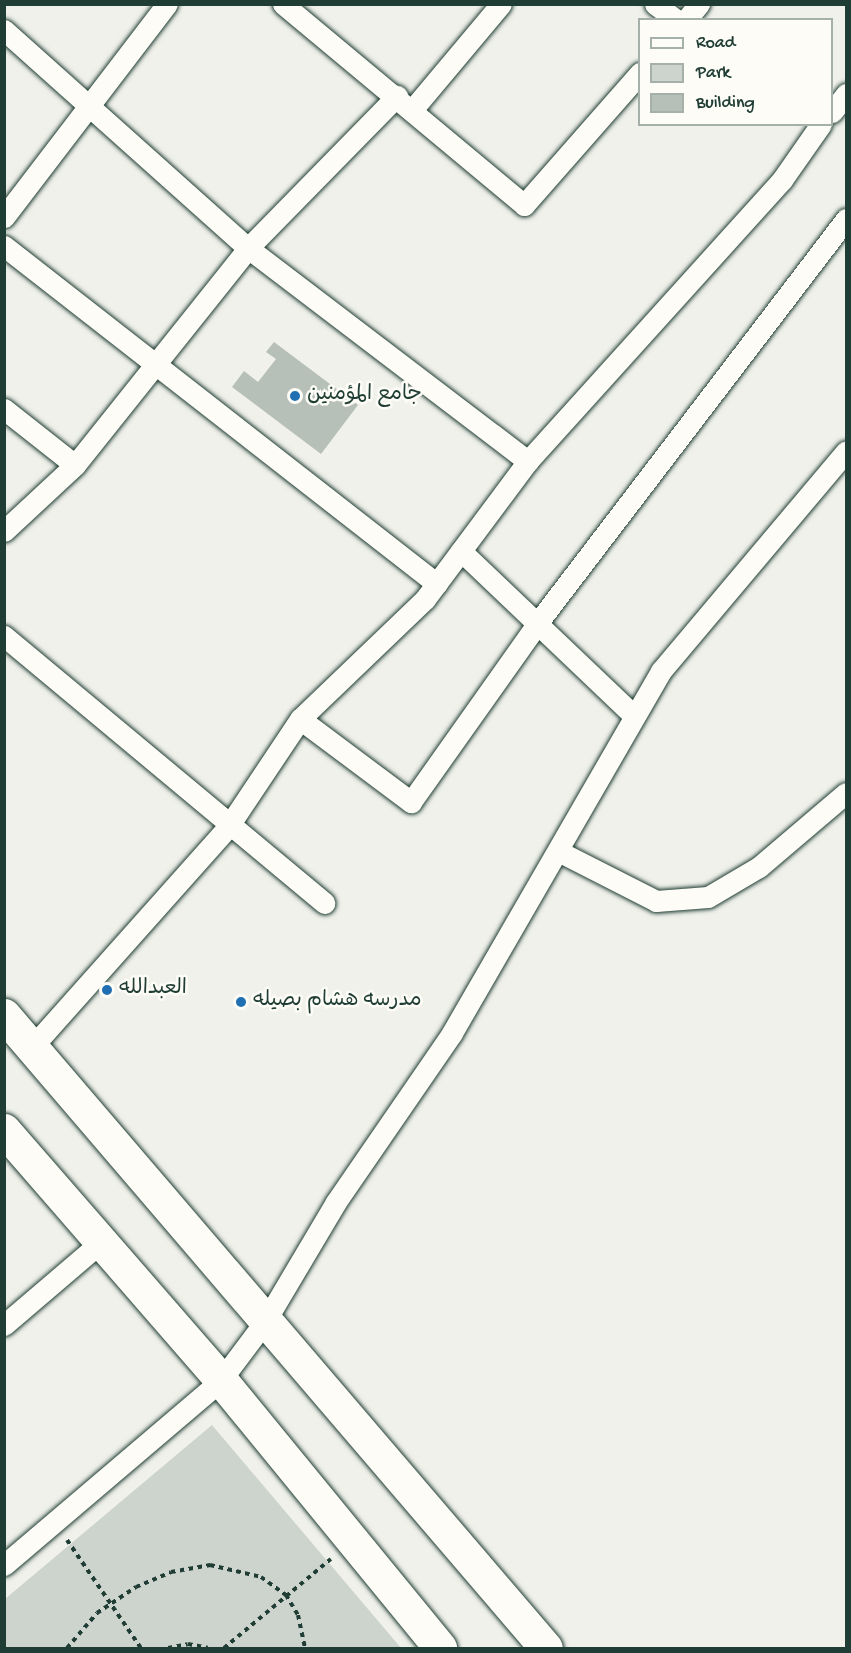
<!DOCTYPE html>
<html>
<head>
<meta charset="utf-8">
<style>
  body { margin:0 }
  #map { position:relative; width:851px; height:1653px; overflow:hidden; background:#f0f1eb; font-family:"Gochi Hand","Playpen Sans Arabic",sans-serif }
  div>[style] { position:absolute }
  .green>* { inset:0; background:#cdd3cd }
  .building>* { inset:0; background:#b6bfb8 }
  .path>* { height:4px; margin-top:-2px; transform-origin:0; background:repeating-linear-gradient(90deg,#1f3d34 0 4.5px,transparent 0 9px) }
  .roads { filter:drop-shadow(0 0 2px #1f3d34) drop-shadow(0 0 2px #1f3d34) }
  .minor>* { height:21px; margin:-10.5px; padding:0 10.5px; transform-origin:10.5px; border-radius:10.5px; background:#fdfcf7 }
  .primary>* { height:33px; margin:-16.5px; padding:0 16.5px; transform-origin:16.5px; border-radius:16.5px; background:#fdfcf7 }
  .dots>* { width:16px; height:16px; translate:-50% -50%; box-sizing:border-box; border:3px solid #fdfcf7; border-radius:50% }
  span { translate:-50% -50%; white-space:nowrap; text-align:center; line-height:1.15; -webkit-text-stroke:5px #fdfcf7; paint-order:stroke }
  .poi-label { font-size:21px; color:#1f3d34 }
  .left { translate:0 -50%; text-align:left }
  .frame { position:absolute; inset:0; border:6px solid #1f3d34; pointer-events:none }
  .legend { position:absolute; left:638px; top:18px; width:195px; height:108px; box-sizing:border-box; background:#fdfcf7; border:2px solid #a4b0a9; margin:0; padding:8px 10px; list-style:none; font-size:18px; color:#1f3d34 }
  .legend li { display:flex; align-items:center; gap:12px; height:30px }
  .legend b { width:30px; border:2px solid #a4b0a9 }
</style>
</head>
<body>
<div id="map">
  <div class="green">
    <i style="clip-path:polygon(212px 1425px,401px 1648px,5px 1648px,5px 1599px)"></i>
  </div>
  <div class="building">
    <i style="clip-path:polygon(274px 342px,358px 405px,321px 454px,232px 387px,244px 371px,258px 382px,276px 359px,266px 352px)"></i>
  </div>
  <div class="path">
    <i style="left:67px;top:1540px;width:131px;rotate:55.6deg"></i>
    <i style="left:67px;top:1648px;width:46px;rotate:-49.4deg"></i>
    <i style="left:97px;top:1613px;width:47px;rotate:-33.7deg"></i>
    <i style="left:136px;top:1587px;width:38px;rotate:-23deg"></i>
    <i style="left:171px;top:1572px;width:40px;rotate:-10deg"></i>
    <i style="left:210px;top:1565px;width:52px;rotate:13.2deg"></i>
    <i style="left:261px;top:1577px;width:31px;rotate:36deg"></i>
    <i style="left:286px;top:1595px;width:23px;rotate:59deg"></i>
    <i style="left:298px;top:1615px;width:34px;rotate:78deg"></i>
    <i style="left:168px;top:1648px;width:20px;rotate:-11deg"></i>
    <i style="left:188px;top:1644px;width:20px;rotate:11deg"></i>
    <i style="left:224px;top:1648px;width:139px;rotate:-39.8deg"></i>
  </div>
  <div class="roads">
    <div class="minor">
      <i style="left:283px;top:4px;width:314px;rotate:39.8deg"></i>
      <i style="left:524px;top:205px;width:176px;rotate:-48.7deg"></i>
      <i style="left:655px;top:4px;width:26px;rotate:37deg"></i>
      <i style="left:686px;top:20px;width:21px;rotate:-51deg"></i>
      <i style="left:4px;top:30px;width:327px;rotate:41.8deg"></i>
      <i style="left:248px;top:248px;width:352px;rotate:37.3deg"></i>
      <i style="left:412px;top:110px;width:138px;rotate:-50deg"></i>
      <i style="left:832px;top:112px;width:23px;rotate:-52deg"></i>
      <i style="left:4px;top:217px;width:268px;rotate:-52.6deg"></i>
      <i style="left:4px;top:246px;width:549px;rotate:37.98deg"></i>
      <i style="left:4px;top:409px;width:90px;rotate:38.3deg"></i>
      <i style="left:4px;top:531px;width:97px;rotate:-42.9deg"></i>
      <i style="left:75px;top:465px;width:278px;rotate:-51.4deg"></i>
      <i style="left:248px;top:248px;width:213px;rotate:-45.6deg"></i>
      <i style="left:461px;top:551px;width:238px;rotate:43.6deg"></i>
      <i style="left:4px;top:636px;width:417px;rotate:39.8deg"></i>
      <i style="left:300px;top:719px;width:139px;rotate:36.8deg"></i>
      <i style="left:411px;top:802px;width:222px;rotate:-54.7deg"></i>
      <i style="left:539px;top:621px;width:506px;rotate:-52.63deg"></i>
      <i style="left:558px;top:851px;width:110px;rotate:27deg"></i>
      <i style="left:656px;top:901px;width:52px;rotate:-4.4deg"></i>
      <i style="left:708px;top:897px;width:59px;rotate:-30.5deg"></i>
      <i style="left:759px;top:867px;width:114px;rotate:-40.4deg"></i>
      <i style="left:32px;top:1047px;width:295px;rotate:-48.3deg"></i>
      <i style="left:228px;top:827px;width:130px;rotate:-56.3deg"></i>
      <i style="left:300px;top:719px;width:173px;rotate:-43.8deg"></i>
      <i style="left:425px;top:599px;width:172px;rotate:-53.3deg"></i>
      <i style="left:528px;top:461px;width:379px;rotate:-47.9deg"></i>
      <i style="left:782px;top:180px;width:68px;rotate:-55.1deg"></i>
      <i style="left:4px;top:1325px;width:126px;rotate:-40.5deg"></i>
      <i style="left:4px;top:1565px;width:285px;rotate:-40.4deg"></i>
      <i style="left:221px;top:1380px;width:75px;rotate:-53.1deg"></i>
      <i style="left:266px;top:1320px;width:137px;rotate:-59.3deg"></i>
      <i style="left:336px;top:1202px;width:205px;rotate:-55.5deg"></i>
      <i style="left:452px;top:1033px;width:418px;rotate:-60deg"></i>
      <i style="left:661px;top:671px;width:287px;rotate:-49.9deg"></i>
    </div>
    <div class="primary">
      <i style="left:4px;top:1015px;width:833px;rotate:49.43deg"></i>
      <i style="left:4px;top:1130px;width:331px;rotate:49deg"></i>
      <i style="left:221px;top:1380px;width:346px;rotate:50.7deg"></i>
    </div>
  </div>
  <div class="dots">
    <i style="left:295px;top:396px;background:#1f6fb2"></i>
    <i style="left:107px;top:990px;background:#1f6fb2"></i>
    <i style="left:241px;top:1002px;background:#1f6fb2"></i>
  </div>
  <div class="poi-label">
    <span class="left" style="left:307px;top:396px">جامع المؤمنين</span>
    <span class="left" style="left:119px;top:990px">العبدالله</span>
    <span class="left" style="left:253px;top:1002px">مدرسه هشام بصيله</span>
  </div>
  <div class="frame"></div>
  <ul class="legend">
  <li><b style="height:8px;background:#fdfcf7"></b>Road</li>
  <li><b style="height:16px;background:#cdd3cd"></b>Park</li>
  <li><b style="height:16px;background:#b6bfb8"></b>Building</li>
  </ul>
</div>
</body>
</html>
